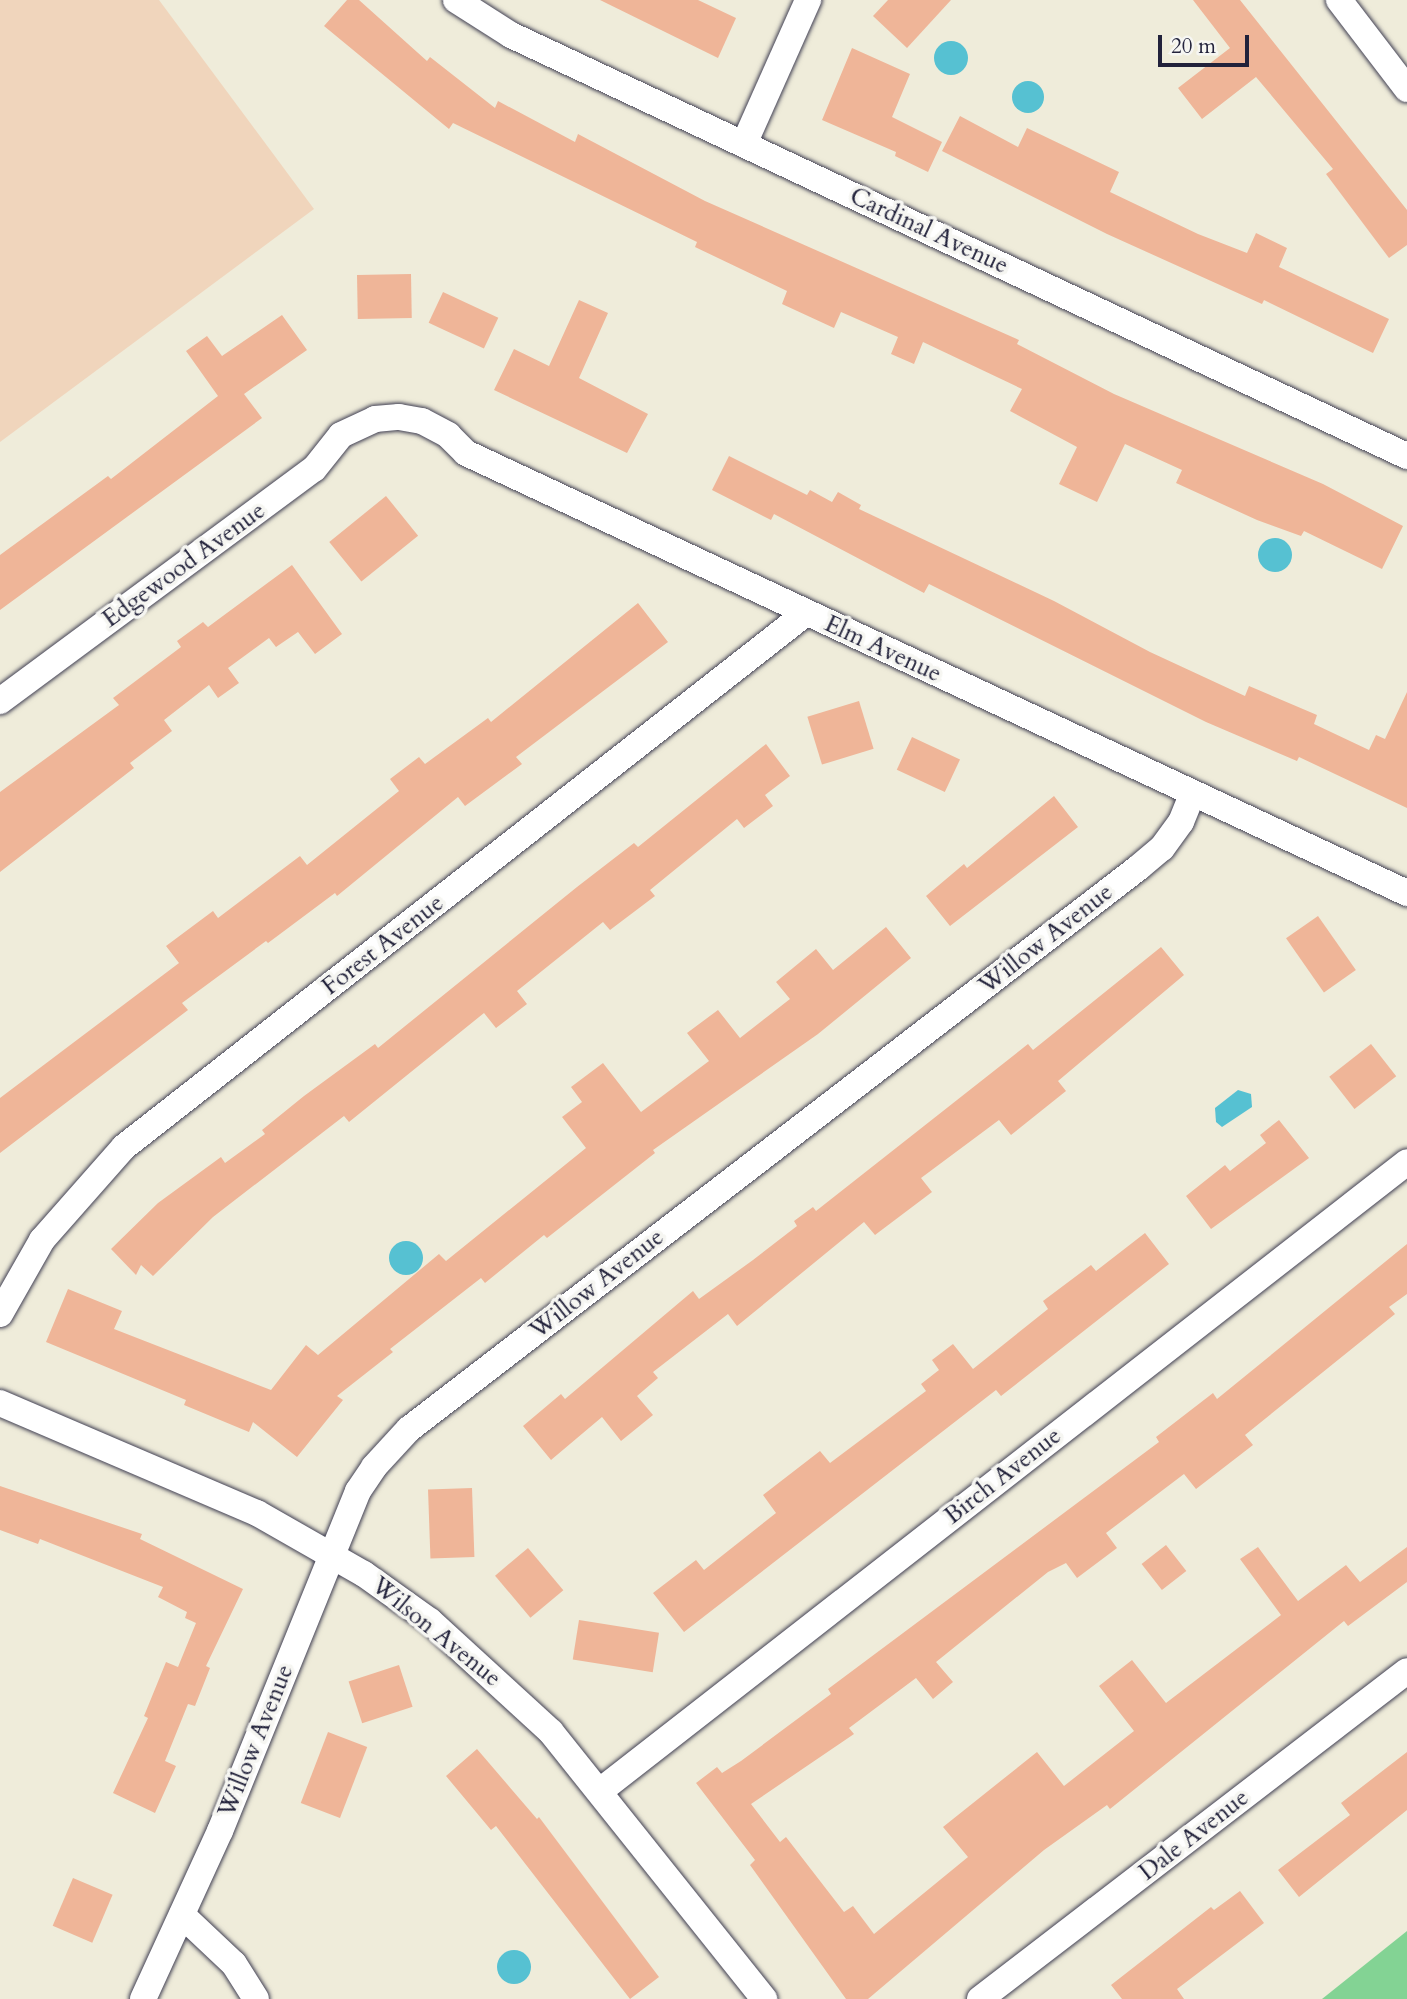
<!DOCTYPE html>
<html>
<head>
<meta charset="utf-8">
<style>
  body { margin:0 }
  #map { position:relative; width:1407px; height:1999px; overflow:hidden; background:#efecda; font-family:Cardo,serif }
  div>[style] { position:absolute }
  .built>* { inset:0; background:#f0d5bc }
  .green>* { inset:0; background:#83d394 }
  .water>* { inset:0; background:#56c1d2 }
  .round { border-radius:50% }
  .building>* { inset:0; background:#efb598; transform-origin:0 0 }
  .roads { filter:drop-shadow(0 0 2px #414053) drop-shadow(0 0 2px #414053) }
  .street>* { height:26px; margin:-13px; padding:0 13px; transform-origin:13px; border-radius:13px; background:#fff }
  span { translate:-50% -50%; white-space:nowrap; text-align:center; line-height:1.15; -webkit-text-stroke:7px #f6f6f2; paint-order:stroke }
  .street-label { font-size:24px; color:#22223b }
  .scale { position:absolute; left:1158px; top:35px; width:91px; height:32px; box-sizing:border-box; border:4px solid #22223b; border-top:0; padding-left:9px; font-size:21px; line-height:24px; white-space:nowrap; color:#22223b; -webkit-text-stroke:5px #f6f6f2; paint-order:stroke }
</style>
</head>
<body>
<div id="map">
  <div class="built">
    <i style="clip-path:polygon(0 0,159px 0,314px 209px,0 442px)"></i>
  </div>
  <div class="green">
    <i style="clip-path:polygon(1407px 1931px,1407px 1999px,1322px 1999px)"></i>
  </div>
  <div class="water">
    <i class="round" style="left:934px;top:41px;width:34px;height:34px"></i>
    <i class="round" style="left:1012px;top:81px;width:32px;height:32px"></i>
    <i class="round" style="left:1258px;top:538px;width:34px;height:34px"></i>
    <i style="clip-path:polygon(1238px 1090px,1251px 1094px,1252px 1107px,1222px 1127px,1216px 1122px,1215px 1108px)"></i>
    <i class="round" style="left:389px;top:1241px;width:34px;height:34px"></i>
    <i class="round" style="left:497px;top:1950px;width:34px;height:34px"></i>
  </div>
  <div class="building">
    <i style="clip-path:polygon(347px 0,359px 0,427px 61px,430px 57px,495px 108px,498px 101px,575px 142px,578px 134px,705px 201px,1019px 340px,1017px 344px,1114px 394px,1323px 484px,1403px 526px,1382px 569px,1304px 531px,1301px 536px,1257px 520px,1176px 483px,1182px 470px,1125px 444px,1097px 502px,1059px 484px,1077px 447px,1010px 411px,1022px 389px,923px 342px,914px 364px,891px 354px,898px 337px,841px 312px,834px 328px,782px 304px,787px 291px,695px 247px,697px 242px,453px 123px,449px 129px,324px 26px)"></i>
    <i style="clip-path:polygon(600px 0,698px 0,736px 18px,718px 58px)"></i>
    <i style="clip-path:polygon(888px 0,951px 0,907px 48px,873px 16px)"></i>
    <i style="clip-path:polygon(1193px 0,1240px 0,1407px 210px,1407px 245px,1389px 258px,1326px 174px,1333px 169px,1256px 77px,1202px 119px,1178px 88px,1230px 48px)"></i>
    <i style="clip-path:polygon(852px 48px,910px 74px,892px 117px,942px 142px,928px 172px,895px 156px,896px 152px,822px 120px)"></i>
    <i style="clip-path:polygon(960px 116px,1018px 147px,1027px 128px,1119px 172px,1110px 192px,1198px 234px,1247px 253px,1256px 233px,1287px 248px,1279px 267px,1389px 319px,1373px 353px,1264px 300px,1262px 304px,1107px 234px,942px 151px)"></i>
    <i style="left:411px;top:274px;width:44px;height:54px;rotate:89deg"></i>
    <i style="left:443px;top:292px;width:61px;height:34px;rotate:25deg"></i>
    <i style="clip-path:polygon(579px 300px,608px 313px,579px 378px,648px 414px,627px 453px,494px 390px,514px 349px,549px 366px)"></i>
    <i style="clip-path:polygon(282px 315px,307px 350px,244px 394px,262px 418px,0 610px,0 555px,108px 476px,111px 479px,218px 396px,186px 351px,207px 336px,222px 356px)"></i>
    <i style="clip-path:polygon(729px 456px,807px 495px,810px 490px,832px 502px,838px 492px,861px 505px,859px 509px,1054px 601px,1150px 652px,1245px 696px,1249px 686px,1317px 715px,1314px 724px,1369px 750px,1376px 735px,1385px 739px,1407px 692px,1407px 808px,1299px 757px,1297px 761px,1206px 722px,929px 584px,924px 593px,774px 514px,771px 520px,712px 490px)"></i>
    <i style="left:386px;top:496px;width:51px;height:73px;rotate:51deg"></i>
    <i style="clip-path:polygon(292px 565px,342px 634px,315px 654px,298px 632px,276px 647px,269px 638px,228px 668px,239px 683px,218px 698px,209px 685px,164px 720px,172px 731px,130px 763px,134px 768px,0 872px,0 792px,119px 705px,113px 698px,181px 647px,177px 641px,203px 622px,208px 627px)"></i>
    <i style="clip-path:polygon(638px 603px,668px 642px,516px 757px,522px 764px,465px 806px,458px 797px,337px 896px,335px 893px,268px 943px,266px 941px,182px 1003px,188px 1010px,0 1153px,0 1098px,179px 963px,166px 946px,213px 911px,218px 918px,300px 856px,307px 865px,399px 791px,390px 779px,419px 757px,425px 764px,488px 718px,491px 722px)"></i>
    <i style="left:859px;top:701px;width:50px;height:54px;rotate:73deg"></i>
    <i style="left:912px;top:737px;width:53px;height:36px;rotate:25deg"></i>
    <i style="clip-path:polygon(766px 744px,790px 776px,765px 795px,773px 806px,744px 828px,737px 819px,650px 890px,655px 896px,610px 930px,603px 922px,517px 991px,527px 1004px,496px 1028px,484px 1013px,349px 1122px,344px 1116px,213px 1217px,153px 1276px,141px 1265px,136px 1275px,111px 1249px,158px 1203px,221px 1157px,225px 1163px,265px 1134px,262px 1130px,304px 1096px,375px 1044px,378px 1048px,577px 887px,634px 843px,638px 847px)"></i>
    <i style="clip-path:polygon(1054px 796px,1078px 827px,950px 926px,926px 896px,964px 864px,967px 868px)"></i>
    <i style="left:1318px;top:916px;width:66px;height:39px;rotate:55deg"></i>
    <i style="clip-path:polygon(886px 927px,911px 958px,818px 1034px,653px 1150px,655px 1153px,547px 1238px,544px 1235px,485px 1283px,481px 1278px,390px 1349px,393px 1352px,337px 1396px,343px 1400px,297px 1457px,253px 1422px,249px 1432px,184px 1405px,186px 1400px,46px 1342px,68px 1289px,122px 1311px,114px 1329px,271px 1390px,306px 1345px,318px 1355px,439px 1254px,446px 1261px,586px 1148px,562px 1117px,582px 1102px,571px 1087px,603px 1063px,641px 1112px,709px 1061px,687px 1033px,718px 1010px,740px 1038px,790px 999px,776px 982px,816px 949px,833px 970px)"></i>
    <i style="clip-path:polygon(1161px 947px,1184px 975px,1058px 1081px,1066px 1091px,1011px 1135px,999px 1120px,921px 1178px,932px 1192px,875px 1235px,864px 1222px,737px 1326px,728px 1314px,653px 1372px,658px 1378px,637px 1396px,653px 1415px,621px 1441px,602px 1417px,551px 1460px,523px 1426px,561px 1394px,565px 1399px,693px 1291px,699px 1299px,753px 1260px,797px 1226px,794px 1221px,813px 1207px,816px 1211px,1028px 1044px,1033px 1050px)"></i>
    <i style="left:1371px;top:1044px;width:41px;height:53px;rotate:52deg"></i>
    <i style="clip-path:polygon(1279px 1120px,1309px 1158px,1211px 1229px,1186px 1196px,1225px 1165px,1230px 1171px,1266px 1143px,1260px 1135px)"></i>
    <i style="clip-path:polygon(1145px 1233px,1169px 1264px,1001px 1396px,996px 1390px,684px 1632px,653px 1593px,696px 1560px,704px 1570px,776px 1513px,763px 1495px,820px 1451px,830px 1463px,926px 1391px,921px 1384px,939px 1370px,932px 1360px,953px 1344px,973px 1369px,1048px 1309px,1043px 1301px,1091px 1265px,1096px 1271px)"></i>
    <i style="clip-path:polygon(1407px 1244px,1407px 1294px,1389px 1307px,1395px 1314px,1245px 1435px,1253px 1445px,1196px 1489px,1184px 1474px,1106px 1533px,1117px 1548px,1077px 1578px,1066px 1563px,1048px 1572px,936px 1662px,953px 1682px,933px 1699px,916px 1678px,849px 1728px,854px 1734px,751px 1804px,780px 1842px,786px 1837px,844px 1912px,853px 1906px,874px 1934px,968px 1857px,943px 1827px,1037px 1752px,1064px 1786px,1134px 1731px,1099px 1686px,1132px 1660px,1166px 1703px,1281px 1615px,1240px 1559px,1258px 1547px,1298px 1601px,1346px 1565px,1360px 1582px,1407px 1547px,1407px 1582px,1348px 1626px,1344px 1621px,1110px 1809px,1107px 1805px,1044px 1850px,868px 1999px,846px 1999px,750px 1865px,755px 1860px,696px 1783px,717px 1767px,722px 1773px,741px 1761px,831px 1694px,828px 1689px,1159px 1442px,1156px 1437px,1213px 1393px,1217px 1399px)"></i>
    <i style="clip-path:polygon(0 1486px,142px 1534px,140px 1539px,243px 1589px,206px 1666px,210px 1668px,195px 1706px,188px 1704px,165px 1761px,176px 1766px,155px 1813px,113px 1793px,148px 1718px,144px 1716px,166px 1662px,178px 1667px,196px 1623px,185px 1618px,187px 1612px,158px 1597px,163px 1587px,40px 1539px,38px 1544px,0 1530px)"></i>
    <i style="left:472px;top:1488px;width:69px;height:44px;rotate:88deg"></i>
    <i style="left:1166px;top:1545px;width:33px;height:31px;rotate:52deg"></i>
    <i style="left:528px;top:1548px;width:55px;height:43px;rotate:50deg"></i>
    <i style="left:579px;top:1620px;width:81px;height:40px;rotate:9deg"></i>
    <i style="left:399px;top:1665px;width:44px;height:53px;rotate:72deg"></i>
    <i style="left:328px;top:1732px;width:42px;height:76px;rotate:21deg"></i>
    <i style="clip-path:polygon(477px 1749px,537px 1819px,539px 1817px,659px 1977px,630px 1999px,496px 1826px,491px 1830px,446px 1776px)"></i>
    <i style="clip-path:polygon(1407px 1752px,1407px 1810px,1299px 1897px,1278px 1870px,1350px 1815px,1341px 1803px)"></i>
    <i style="left:73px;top:1878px;width:43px;height:52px;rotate:23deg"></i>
    <i style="clip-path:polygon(1240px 1891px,1264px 1923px,1177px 1989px,1184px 1999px,1122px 1999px,1111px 1985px,1211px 1907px,1214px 1910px)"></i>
  </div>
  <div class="roads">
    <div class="street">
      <i style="left:456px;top:0;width:65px;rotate:32.5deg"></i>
      <i style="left:511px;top:35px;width:990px;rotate:25.17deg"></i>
      <i style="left:1339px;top:0;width:112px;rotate:52.6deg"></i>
      <i style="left:744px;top:144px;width:158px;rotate:-66deg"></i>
      <i style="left:0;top:701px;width:390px;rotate:-36.5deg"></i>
      <i style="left:314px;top:469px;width:43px;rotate:-51.5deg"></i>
      <i style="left:341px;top:435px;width:38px;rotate:-25deg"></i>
      <i style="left:375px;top:419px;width:24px;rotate:-5deg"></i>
      <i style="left:399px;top:417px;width:23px;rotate:10deg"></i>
      <i style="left:422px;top:421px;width:30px;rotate:28deg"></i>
      <i style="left:448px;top:435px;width:25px;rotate:45deg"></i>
      <i style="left:466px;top:453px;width:1039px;rotate:25.06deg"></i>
      <i style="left:0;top:1314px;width:85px;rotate:-60.4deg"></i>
      <i style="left:42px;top:1240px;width:124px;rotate:-48.6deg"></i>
      <i style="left:124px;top:1147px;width:866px;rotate:-38.06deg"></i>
      <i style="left:0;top:1403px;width:280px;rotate:23.2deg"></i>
      <i style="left:257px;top:1513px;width:123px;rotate:29.7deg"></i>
      <i style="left:364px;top:1574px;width:81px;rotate:35.5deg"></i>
      <i style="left:430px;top:1621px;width:164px;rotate:42.5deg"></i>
      <i style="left:551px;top:1732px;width:342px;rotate:51.4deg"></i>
      <i style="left:600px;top:1791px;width:1023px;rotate:-37.93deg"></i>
      <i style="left:182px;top:1915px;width:71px;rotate:43.3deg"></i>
      <i style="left:234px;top:1964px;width:41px;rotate:57.8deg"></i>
      <i style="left:143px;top:1999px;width:185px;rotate:-65.4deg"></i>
      <i style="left:220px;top:1831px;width:367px;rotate:-67.9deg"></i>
      <i style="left:358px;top:1491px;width:29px;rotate:-56deg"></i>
      <i style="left:374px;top:1467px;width:52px;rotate:-47.4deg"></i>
      <i style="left:409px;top:1429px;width:920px;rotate:-37.58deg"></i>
      <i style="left:1138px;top:868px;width:31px;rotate:-40deg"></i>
      <i style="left:1162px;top:848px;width:32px;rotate:-54deg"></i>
      <i style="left:1181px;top:822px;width:31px;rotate:-68deg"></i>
      <i style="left:980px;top:1999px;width:538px;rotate:-37.53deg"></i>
    </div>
  </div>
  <div class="street-label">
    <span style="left:929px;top:231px;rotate:25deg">Cardinal Avenue</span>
    <span style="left:184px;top:565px;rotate:-36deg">Edgewood Avenue</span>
    <span style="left:883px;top:649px;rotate:25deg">Elm Avenue</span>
    <span style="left:1046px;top:939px;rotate:-38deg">Willow Avenue</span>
    <span style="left:383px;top:945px;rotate:-38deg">Forest Avenue</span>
    <span style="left:597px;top:1284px;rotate:-38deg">Willow Avenue</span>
    <span style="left:1003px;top:1476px;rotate:-38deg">Birch Avenue</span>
    <span style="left:436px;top:1632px;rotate:39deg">Wilson Avenue</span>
    <span style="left:256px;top:1741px;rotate:-68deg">Willow Avenue</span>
    <span style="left:1194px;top:1835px;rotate:-38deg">Dale Avenue</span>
  </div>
  <div class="scale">20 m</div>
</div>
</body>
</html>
